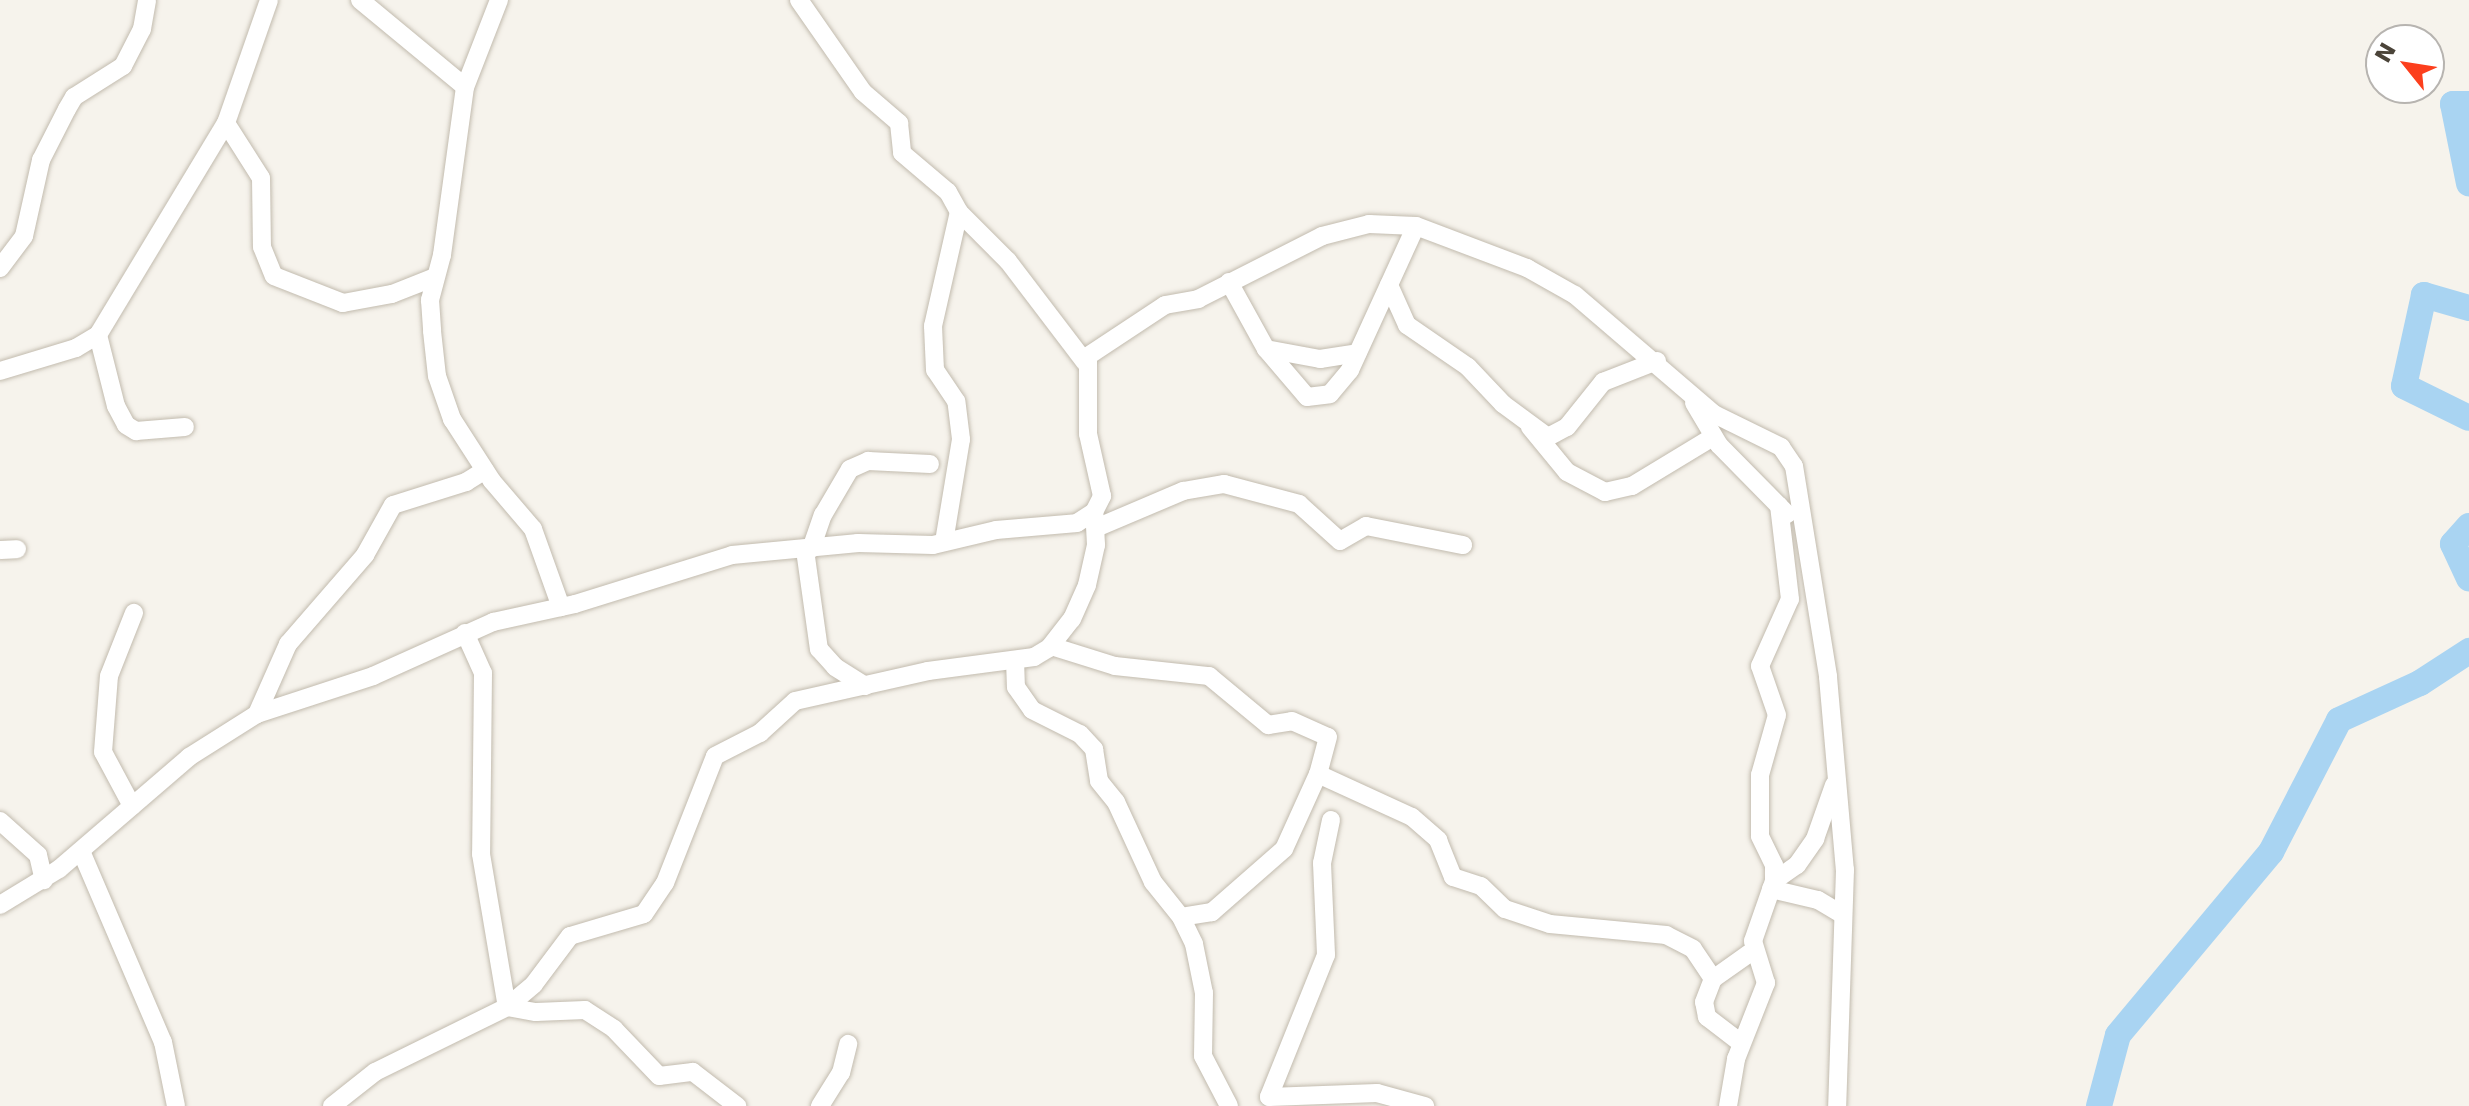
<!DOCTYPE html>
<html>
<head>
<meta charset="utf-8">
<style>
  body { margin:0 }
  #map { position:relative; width:2469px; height:1106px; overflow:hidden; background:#f6f3ec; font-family:"DejaVu Sans",sans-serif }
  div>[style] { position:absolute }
  .river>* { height:26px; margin:-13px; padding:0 13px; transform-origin:13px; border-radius:13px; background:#a9d4f2 }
  .roads { filter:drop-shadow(0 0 2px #c2bbae) drop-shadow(0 0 2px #c2bbae) }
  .minor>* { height:18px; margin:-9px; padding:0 9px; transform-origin:9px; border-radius:9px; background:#fff }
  span { translate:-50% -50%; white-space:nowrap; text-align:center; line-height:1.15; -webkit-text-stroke:8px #fff; paint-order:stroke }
  .north { position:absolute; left:2365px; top:24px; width:80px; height:80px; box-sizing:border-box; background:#fff; border:2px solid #b7b4b0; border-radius:50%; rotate:300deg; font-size:22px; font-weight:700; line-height:32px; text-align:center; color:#4b4439 }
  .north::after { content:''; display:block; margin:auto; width:28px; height:36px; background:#fc3f1d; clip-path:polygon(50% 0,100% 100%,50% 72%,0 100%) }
</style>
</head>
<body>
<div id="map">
  <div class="river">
    <i style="left:2469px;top:104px;width:16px;rotate:180deg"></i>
    <i style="left:2453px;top:104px;width:81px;rotate:78.6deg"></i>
    <i style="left:2469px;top:308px;width:47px;rotate:-163.9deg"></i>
    <i style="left:2424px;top:295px;width:93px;rotate:102.4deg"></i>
    <i style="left:2404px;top:386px;width:72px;rotate:26.2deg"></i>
    <i style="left:2469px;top:526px;width:24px;rotate:132deg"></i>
    <i style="left:2453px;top:544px;width:38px;rotate:65deg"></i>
    <i style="left:2099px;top:1106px;width:73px;rotate:-75deg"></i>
    <i style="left:2118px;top:1035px;width:239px;rotate:-50.1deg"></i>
    <i style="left:2271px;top:852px;width:148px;rotate:-62.7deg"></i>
    <i style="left:2339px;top:720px;width:89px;rotate:-24.6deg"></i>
    <i style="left:2420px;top:683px;width:59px;rotate:-33.1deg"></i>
  </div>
  <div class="roads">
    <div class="minor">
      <i style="left:360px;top:0;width:136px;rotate:39.6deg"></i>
      <i style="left:499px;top:0;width:93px;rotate:111.3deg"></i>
      <i style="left:465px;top:87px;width:170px;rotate:97.8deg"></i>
      <i style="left:442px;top:255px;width:47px;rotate:104.9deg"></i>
      <i style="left:430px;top:300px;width:31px;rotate:86deg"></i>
      <i style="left:432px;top:331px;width:45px;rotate:83.7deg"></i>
      <i style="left:437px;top:376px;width:46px;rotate:70.8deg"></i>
      <i style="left:452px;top:419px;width:74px;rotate:57.2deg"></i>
      <i style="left:492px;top:481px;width:63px;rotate:49.5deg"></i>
      <i style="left:533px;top:529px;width:83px;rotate:70.3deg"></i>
      <i style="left:799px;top:0;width:112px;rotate:55.2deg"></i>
      <i style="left:863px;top:92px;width:48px;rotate:40.7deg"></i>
      <i style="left:899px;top:123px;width:30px;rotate:84deg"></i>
      <i style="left:902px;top:153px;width:60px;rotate:40.3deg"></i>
      <i style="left:948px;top:192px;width:23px;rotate:61deg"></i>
      <i style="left:959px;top:212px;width:69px;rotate:45deg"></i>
      <i style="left:1008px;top:261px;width:127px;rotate:52.7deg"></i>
      <i style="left:226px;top:123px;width:65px;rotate:57.5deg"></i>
      <i style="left:261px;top:178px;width:69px;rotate:89.2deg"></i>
      <i style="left:262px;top:247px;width:31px;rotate:68deg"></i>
      <i style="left:274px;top:276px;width:74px;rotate:21.4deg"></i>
      <i style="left:343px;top:303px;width:50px;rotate:-10.4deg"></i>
      <i style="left:392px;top:294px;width:46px;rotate:-21.6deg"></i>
      <i style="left:0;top:268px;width:40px;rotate:-53deg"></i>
      <i style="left:24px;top:236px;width:78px;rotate:-77.4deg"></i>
      <i style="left:41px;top:160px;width:57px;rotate:-63deg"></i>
      <i style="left:67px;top:109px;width:14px;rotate:-60deg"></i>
      <i style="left:74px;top:97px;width:58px;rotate:-32.3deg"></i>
      <i style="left:123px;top:66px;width:42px;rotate:-62.8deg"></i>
      <i style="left:142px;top:29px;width:29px;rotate:-80deg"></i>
      <i style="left:1229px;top:282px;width:77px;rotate:61.1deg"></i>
      <i style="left:1266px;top:349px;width:55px;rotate:10.5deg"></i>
      <i style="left:1320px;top:359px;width:38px;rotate:-9deg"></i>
      <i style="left:1389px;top:285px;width:44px;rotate:65.8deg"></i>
      <i style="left:1407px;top:325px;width:74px;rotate:34.5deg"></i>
      <i style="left:1468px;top:367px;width:51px;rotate:46.6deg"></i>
      <i style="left:1503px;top:404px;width:56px;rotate:36.3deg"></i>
      <i style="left:1548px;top:437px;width:21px;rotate:-28deg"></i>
      <i style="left:1567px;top:427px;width:58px;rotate:-51.3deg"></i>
      <i style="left:1603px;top:382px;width:58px;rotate:-21.3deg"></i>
      <i style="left:98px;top:335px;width:73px;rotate:75.8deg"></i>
      <i style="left:116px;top:406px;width:21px;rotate:62deg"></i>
      <i style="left:126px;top:425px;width:12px;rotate:31deg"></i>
      <i style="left:136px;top:431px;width:49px;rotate:-4.7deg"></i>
      <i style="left:1266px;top:349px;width:63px;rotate:49.5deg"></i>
      <i style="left:1307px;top:397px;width:23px;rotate:-7deg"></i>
      <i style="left:1330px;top:394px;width:31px;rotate:-50deg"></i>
      <i style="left:1350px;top:370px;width:158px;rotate:-65.4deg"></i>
      <i style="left:0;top:371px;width:79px;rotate:-16.8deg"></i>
      <i style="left:76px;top:348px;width:26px;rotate:-31deg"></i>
      <i style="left:98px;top:335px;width:248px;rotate:-58.9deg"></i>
      <i style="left:226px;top:123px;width:130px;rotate:-70.7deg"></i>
      <i style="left:1694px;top:403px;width:49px;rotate:59.2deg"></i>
      <i style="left:1719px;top:445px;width:97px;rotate:45.4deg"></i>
      <i style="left:1530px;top:427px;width:58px;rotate:50.6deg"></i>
      <i style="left:1567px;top:472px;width:43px;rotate:27.8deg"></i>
      <i style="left:1605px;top:492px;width:28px;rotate:-13deg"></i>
      <i style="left:1632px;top:486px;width:95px;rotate:-31.2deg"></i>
      <i style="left:1096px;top:528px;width:95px;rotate:-23deg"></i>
      <i style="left:1183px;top:491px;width:42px;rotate:-9.7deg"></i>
      <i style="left:1224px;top:484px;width:78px;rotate:14.9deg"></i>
      <i style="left:1299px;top:504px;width:55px;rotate:42.1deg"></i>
      <i style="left:1340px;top:541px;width:30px;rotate:-30deg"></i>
      <i style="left:1366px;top:526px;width:99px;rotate:11.1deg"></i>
      <i style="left:944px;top:542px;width:104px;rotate:-80.6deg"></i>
      <i style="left:961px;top:439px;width:38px;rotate:-97deg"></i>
      <i style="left:956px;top:401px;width:37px;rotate:-124deg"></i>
      <i style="left:935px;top:370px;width:44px;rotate:-92.6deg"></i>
      <i style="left:933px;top:326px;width:117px;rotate:-77.2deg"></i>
      <i style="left:811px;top:549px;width:36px;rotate:-71deg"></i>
      <i style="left:823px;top:515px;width:53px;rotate:-59.6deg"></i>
      <i style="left:850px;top:469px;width:20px;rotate:-24deg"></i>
      <i style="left:868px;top:461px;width:62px;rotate:2.8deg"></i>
      <i style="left:0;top:550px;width:17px;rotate:-3deg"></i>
      <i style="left:805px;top:550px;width:100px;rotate:82deg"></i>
      <i style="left:819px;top:649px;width:24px;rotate:48deg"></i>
      <i style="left:835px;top:667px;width:36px;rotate:32deg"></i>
      <i style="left:465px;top:633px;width:44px;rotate:65.8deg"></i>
      <i style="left:483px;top:673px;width:181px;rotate:90.6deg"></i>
      <i style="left:481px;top:854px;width:155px;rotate:80.4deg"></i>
      <i style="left:507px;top:1007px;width:29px;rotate:10deg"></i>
      <i style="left:536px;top:1012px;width:49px;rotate:-2.3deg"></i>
      <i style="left:585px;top:1010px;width:35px;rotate:33deg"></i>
      <i style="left:614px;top:1029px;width:65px;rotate:46.2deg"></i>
      <i style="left:659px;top:1076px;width:34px;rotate:-7deg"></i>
      <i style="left:693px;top:1072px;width:56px;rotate:37.7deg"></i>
      <i style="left:1051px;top:646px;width:67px;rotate:17.4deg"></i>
      <i style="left:1115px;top:666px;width:95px;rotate:6.1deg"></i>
      <i style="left:1209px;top:676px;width:77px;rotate:39.7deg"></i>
      <i style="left:1268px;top:725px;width:24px;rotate:-9deg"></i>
      <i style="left:1292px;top:721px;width:39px;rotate:24deg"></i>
      <i style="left:1328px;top:737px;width:38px;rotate:105deg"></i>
      <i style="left:1318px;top:774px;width:82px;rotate:114.4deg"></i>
      <i style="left:1284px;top:849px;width:96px;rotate:138.8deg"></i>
      <i style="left:1212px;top:912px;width:31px;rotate:171deg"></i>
      <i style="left:1015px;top:660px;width:27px;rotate:88deg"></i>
      <i style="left:1016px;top:687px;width:28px;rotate:55deg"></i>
      <i style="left:1032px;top:710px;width:54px;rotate:26.6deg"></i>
      <i style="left:1080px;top:734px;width:21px;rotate:47deg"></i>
      <i style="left:1094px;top:749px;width:32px;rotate:81deg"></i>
      <i style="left:1099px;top:781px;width:27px;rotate:51deg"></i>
      <i style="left:1116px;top:802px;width:88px;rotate:65.2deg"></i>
      <i style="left:1153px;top:882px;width:45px;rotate:51.3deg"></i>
      <i style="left:1181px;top:917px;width:30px;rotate:64deg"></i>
      <i style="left:1194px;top:944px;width:50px;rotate:78.5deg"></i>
      <i style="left:1204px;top:993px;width:63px;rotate:90.9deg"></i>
      <i style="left:1203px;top:1056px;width:56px;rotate:62.5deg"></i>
      <i style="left:257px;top:714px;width:77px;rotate:-66.1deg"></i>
      <i style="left:288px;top:644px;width:118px;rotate:-49.1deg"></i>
      <i style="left:365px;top:555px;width:57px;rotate:-60.8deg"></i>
      <i style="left:393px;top:505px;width:77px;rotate:-17.5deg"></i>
      <i style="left:466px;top:482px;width:22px;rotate:-32deg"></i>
      <i style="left:1318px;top:774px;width:103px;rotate:24.6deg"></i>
      <i style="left:1412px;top:817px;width:35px;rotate:41deg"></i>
      <i style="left:1438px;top:840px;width:40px;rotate:68deg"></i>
      <i style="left:1453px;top:877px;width:29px;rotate:18deg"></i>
      <i style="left:1481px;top:886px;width:33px;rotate:44deg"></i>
      <i style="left:1505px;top:909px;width:47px;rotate:18.4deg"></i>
      <i style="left:1550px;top:924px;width:117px;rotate:5.4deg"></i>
      <i style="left:1666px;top:935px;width:30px;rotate:27deg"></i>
      <i style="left:1693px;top:949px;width:36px;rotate:56deg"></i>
      <i style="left:132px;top:806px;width:61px;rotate:-118.2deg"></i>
      <i style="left:103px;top:752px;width:76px;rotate:-85.5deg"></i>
      <i style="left:109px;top:676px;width:68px;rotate:-68.4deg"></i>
      <i style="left:1331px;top:820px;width:44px;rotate:101.8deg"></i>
      <i style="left:1322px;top:863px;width:92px;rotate:87.5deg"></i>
      <i style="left:1326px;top:955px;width:153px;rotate:111.9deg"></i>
      <i style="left:1269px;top:1097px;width:108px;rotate:-2.1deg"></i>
      <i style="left:1377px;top:1093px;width:50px;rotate:15.2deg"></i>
      <i style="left:0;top:821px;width:51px;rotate:41.8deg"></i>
      <i style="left:38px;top:855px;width:26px;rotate:77deg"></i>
      <i style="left:81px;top:851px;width:208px;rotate:66.8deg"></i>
      <i style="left:163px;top:1042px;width:65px;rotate:78.5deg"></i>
      <i style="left:1774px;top:881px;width:28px;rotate:-35deg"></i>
      <i style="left:1797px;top:865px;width:32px;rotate:-55deg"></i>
      <i style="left:1815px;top:839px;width:57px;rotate:-70.6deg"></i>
      <i style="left:1771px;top:889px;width:48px;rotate:13.2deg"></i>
      <i style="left:1818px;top:900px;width:27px;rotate:31deg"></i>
      <i style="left:0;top:905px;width:69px;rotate:-31.4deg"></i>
      <i style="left:59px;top:869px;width:172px;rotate:-40.7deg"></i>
      <i style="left:189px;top:757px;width:80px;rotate:-32.3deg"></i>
      <i style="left:257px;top:714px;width:122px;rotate:-18.1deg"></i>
      <i style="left:373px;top:676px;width:132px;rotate:-24.2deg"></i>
      <i style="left:493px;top:622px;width:84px;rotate:-12.4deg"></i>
      <i style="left:575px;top:604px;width:164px;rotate:-17.3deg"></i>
      <i style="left:732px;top:555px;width:127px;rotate:-5.4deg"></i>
      <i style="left:858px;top:543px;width:75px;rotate:1.5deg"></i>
      <i style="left:933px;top:545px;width:65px;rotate:-13.4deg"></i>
      <i style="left:996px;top:530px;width:81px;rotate:-4.9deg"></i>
      <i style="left:1077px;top:523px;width:20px;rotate:-33deg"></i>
      <i style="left:1094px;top:512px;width:18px;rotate:-63deg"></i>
      <i style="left:1102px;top:496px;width:64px;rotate:-102.7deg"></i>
      <i style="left:1088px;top:434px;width:78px;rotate:-90deg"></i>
      <i style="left:1088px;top:356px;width:92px;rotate:-33.5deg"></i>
      <i style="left:1165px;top:305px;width:34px;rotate:-10deg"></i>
      <i style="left:1198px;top:299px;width:139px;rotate:-26.9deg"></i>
      <i style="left:1322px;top:236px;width:49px;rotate:-14.3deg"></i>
      <i style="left:1369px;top:224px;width:47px;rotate:2.4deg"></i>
      <i style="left:1416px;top:226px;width:119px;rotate:20.7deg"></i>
      <i style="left:1527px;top:268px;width:55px;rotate:29.4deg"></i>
      <i style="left:1575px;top:295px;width:183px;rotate:40.6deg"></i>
      <i style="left:1714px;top:414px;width:75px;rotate:26.2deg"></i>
      <i style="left:1781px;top:447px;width:23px;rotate:56deg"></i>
      <i style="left:1794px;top:466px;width:214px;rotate:80.8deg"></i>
      <i style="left:1828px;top:677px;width:194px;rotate:85deg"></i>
      <i style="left:1845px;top:870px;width:236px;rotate:91.9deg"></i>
      <i style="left:1741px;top:1043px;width:43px;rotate:-142.6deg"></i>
      <i style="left:1707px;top:1017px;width:15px;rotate:-101deg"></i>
      <i style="left:1704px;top:1002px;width:25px;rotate:-69deg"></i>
      <i style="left:1713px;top:979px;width:50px;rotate:-35.3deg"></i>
      <i style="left:332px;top:1106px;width:55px;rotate:-38.3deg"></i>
      <i style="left:375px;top:1072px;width:147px;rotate:-26.2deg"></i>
      <i style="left:507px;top:1007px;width:35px;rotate:-40deg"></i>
      <i style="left:534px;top:984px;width:60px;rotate:-53.1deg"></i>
      <i style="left:570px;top:936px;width:77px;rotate:-16.6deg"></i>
      <i style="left:644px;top:914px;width:37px;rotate:-56deg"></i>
      <i style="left:665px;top:883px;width:136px;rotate:-68.5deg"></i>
      <i style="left:715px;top:756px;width:51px;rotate:-27.1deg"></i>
      <i style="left:760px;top:733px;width:47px;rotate:-42.4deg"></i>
      <i style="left:795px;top:701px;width:136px;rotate:-12.7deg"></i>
      <i style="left:928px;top:671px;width:107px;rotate:-7.5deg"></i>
      <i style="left:1034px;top:657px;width:17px;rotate:-31deg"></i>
      <i style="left:1049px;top:648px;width:37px;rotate:-52deg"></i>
      <i style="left:1072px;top:619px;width:37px;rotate:-66deg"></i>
      <i style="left:1087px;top:585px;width:41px;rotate:-77.3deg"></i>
      <i style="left:1096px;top:545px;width:33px;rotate:-93deg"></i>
      <i style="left:820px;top:1106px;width:39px;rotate:-58deg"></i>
      <i style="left:841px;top:1073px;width:30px;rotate:-76deg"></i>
      <i style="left:1728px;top:1106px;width:48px;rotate:-80.3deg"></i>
      <i style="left:1736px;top:1059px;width:82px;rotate:-68.5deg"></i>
      <i style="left:1766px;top:983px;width:44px;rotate:-107.2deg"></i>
      <i style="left:1753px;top:941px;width:64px;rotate:-70.7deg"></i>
      <i style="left:1774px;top:881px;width:16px;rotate:-90deg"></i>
      <i style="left:1774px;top:865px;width:32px;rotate:-116deg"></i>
      <i style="left:1760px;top:836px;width:61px;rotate:-90deg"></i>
      <i style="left:1760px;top:775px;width:62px;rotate:-74.2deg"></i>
      <i style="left:1777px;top:715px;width:52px;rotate:-109.1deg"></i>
      <i style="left:1760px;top:666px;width:73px;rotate:-65.9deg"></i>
      <i style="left:1790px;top:599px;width:94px;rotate:-96.7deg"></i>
    </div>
  </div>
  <div class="north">N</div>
</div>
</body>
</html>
